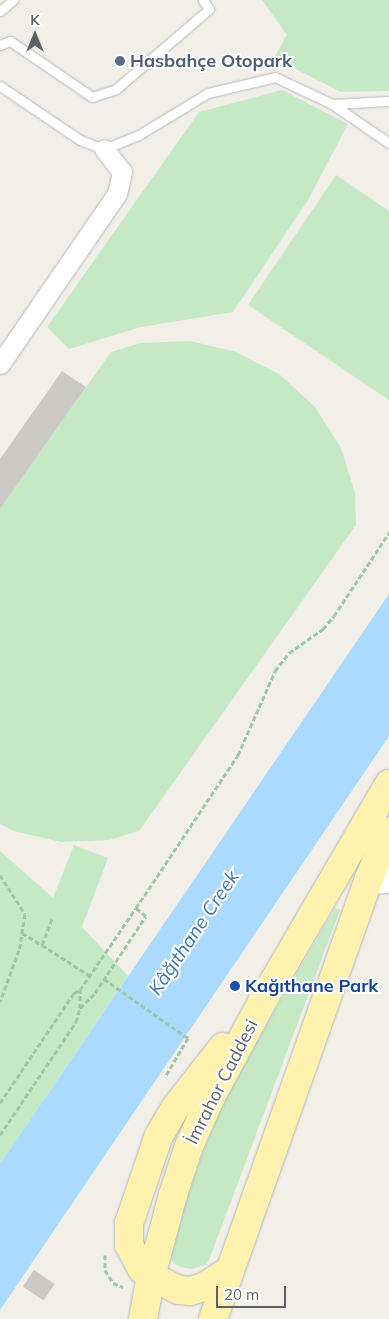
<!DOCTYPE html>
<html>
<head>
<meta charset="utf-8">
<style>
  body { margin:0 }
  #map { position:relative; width:389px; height:1319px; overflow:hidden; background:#f1efe8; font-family:Mulish,sans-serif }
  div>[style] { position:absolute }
  .green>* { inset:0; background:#c5e8c5 }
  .water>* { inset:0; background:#aadaff }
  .building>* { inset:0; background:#cccac5; transform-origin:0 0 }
  .path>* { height:3px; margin-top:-1.5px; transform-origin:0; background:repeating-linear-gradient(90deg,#9cc7a9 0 5px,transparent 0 7.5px) }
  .roads { filter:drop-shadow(0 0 1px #b5b8bc) drop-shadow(0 0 1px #b5b8bc) }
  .lane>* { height:9px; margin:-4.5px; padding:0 4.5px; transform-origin:4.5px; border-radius:4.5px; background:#fff }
  .street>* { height:19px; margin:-9.5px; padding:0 9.5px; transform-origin:9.5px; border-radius:9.5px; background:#fff }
  .secondary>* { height:26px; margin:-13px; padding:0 13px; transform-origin:13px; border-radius:13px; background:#fff }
  .primary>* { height:28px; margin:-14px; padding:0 14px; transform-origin:14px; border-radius:14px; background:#fff2af }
  .dots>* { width:14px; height:14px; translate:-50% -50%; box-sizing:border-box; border:2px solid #fff; border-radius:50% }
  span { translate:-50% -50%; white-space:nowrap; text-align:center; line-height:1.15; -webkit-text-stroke:4px #fff; paint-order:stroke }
  .service-label { font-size:18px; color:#4e5e75; font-weight:700 }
  .left { translate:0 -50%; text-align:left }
  .transit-label { font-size:18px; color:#164399; font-weight:700 }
  .street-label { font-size:18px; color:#5f6368 }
  .water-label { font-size:19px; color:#4174aa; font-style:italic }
  .north { position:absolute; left:10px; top:10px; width:50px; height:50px; -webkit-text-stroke:4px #fff; paint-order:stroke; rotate:0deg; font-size:14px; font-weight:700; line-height:20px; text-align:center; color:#5f6368 }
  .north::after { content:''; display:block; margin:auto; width:18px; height:22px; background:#5f6368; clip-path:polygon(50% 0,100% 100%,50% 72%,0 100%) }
  .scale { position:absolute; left:216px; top:1286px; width:70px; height:22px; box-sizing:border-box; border:2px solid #5f6368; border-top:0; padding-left:6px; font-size:15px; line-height:18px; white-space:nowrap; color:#5f6368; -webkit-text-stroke:4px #fff; paint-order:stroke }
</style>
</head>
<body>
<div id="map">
  <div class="green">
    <i style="clip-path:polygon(389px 0,389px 91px,341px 92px,274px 58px,287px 35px,262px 0)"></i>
    <i style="clip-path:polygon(282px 90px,348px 124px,308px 200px,233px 312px,141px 327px,69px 349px,47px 327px,199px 112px)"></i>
    <i style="clip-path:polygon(336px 175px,389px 211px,389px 400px,248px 305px)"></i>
    <i style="clip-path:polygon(190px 341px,236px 352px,279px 374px,315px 407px,341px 448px,355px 493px,356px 525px,139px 831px,109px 840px,61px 842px,14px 831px,0 824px,0 509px,111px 352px,141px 343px)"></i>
    <i style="clip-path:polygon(74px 845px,108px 858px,82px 927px,128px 976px,0 1164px,0 851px,53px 898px)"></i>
    <i style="clip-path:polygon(335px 908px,340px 910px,209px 1260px,206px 1265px,199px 1267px,191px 1269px,181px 1267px,174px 1264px,170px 1257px,185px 1199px,220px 1109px,249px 1054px)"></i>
  </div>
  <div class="water">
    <i style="clip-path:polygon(389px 594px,389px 736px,0 1310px,0 1164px)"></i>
  </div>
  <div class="building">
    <i style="clip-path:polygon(62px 371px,86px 387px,0 509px,0 459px)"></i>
    <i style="left:34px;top:1270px;width:25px;height:20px;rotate:34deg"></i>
  </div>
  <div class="path">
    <i style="left:0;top:875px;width:46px;rotate:57.3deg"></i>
    <i style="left:25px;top:914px;width:36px;rotate:99deg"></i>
    <i style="left:19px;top:950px;width:55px;rotate:110.1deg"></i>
    <i style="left:52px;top:919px;width:28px;rotate:111deg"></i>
    <i style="left:42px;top:945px;width:56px;rotate:32.6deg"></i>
    <i style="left:22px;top:933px;width:23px;rotate:31deg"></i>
    <i style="left:104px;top:979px;width:103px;rotate:35.1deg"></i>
    <i style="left:188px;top:1038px;width:45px;rotate:120.5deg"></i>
    <i style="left:80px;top:1008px;width:21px;rotate:-45deg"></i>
    <i style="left:95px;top:993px;width:92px;rotate:-56.5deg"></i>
    <i style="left:146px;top:916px;width:13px;rotate:-141deg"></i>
    <i style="left:0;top:1103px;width:133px;rotate:-56.1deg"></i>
    <i style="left:74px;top:993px;width:7px;rotate:-27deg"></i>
    <i style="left:80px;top:990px;width:99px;rotate:-55.7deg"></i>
    <i style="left:136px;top:908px;width:184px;rotate:-56.3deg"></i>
    <i style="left:238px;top:755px;width:92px;rotate:-66.2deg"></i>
    <i style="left:275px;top:671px;width:23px;rotate:-52deg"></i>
    <i style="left:289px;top:653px;width:42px;rotate:-35.2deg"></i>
    <i style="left:323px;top:629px;width:17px;rotate:-50deg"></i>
    <i style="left:334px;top:616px;width:100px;rotate:-56.5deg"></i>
    <i style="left:0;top:1135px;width:136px;rotate:-56.1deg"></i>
    <i style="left:76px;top:1022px;width:15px;rotate:-74deg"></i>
    <i style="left:80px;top:1008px;width:18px;rotate:-90deg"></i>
    <i style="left:105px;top:1255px;width:15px;rotate:90deg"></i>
    <i style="left:105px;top:1270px;width:15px;rotate:58deg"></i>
    <i style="left:113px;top:1283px;width:11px;rotate:22deg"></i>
  </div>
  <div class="roads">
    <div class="lane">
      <i style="left:0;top:11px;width:17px;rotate:-40deg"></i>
      <i style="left:0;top:45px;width:11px;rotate:-22deg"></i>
      <i style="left:10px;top:41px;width:99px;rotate:34.3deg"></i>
      <i style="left:92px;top:97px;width:25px;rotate:-18deg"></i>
      <i style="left:116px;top:89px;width:123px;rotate:-40.7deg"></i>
      <i style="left:209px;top:9px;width:11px;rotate:-124deg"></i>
      <i style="left:0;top:86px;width:97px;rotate:34deg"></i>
      <i style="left:80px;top:140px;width:26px;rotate:21deg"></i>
      <i style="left:104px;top:149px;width:35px;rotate:-22deg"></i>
      <i style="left:137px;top:136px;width:83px;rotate:-31.2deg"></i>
      <i style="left:208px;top:93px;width:69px;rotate:-13.4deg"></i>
      <i style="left:275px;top:77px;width:63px;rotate:25.3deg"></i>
      <i style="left:332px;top:104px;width:69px;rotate:34.4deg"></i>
      <i style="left:332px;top:104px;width:57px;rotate:-3deg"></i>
    </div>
    <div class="street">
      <i style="left:0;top:364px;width:206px;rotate:-55.5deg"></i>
      <i style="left:117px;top:194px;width:23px;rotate:-77deg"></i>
      <i style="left:122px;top:172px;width:29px;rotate:-128deg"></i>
    </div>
    <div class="secondary">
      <i style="left:368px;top:881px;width:21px;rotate:-3deg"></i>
    </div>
    <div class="primary">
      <i style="left:223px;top:1047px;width:78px;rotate:128.2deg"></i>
      <i style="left:175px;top:1108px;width:34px;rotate:120deg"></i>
      <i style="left:158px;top:1138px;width:90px;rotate:108.8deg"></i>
      <i style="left:129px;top:1223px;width:22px;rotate:90deg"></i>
      <i style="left:129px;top:1245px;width:27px;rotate:62deg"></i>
      <i style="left:142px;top:1269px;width:11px;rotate:38deg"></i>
      <i style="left:151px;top:1276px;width:31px;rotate:27deg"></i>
      <i style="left:179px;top:1290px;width:11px;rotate:5deg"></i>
      <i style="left:190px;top:1291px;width:15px;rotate:-16deg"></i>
      <i style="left:204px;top:1287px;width:31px;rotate:-33deg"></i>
      <i style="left:143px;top:1319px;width:44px;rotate:-79.5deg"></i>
      <i style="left:151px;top:1276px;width:84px;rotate:-74.8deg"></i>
      <i style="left:173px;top:1195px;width:52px;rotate:-71.9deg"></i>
      <i style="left:189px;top:1146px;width:54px;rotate:-65.8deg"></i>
      <i style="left:211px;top:1097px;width:112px;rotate:-61.8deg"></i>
      <i style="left:264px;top:998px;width:248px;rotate:-59.7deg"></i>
      <i style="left:213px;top:1319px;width:465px;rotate:-70.5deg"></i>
      <i style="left:368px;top:881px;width:54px;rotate:-67.2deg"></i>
    </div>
  </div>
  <div class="dots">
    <i style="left:120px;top:61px;background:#5c6f8a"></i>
    <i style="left:235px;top:986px;background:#1a4fb4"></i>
  </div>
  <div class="service-label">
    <span class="left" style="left:130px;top:61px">Hasbahçe Otopark</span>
  </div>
  <div class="transit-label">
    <span class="left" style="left:245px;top:986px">Kağıthane Park</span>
  </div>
  <div class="street-label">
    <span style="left:222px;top:1082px;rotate:-63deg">İmrahor Caddesi</span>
  </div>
  <div class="water-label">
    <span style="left:194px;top:933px;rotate:-56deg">Kâğıthane Creek</span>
  </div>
  <div class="north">K</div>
  <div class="scale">20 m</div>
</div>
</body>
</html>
